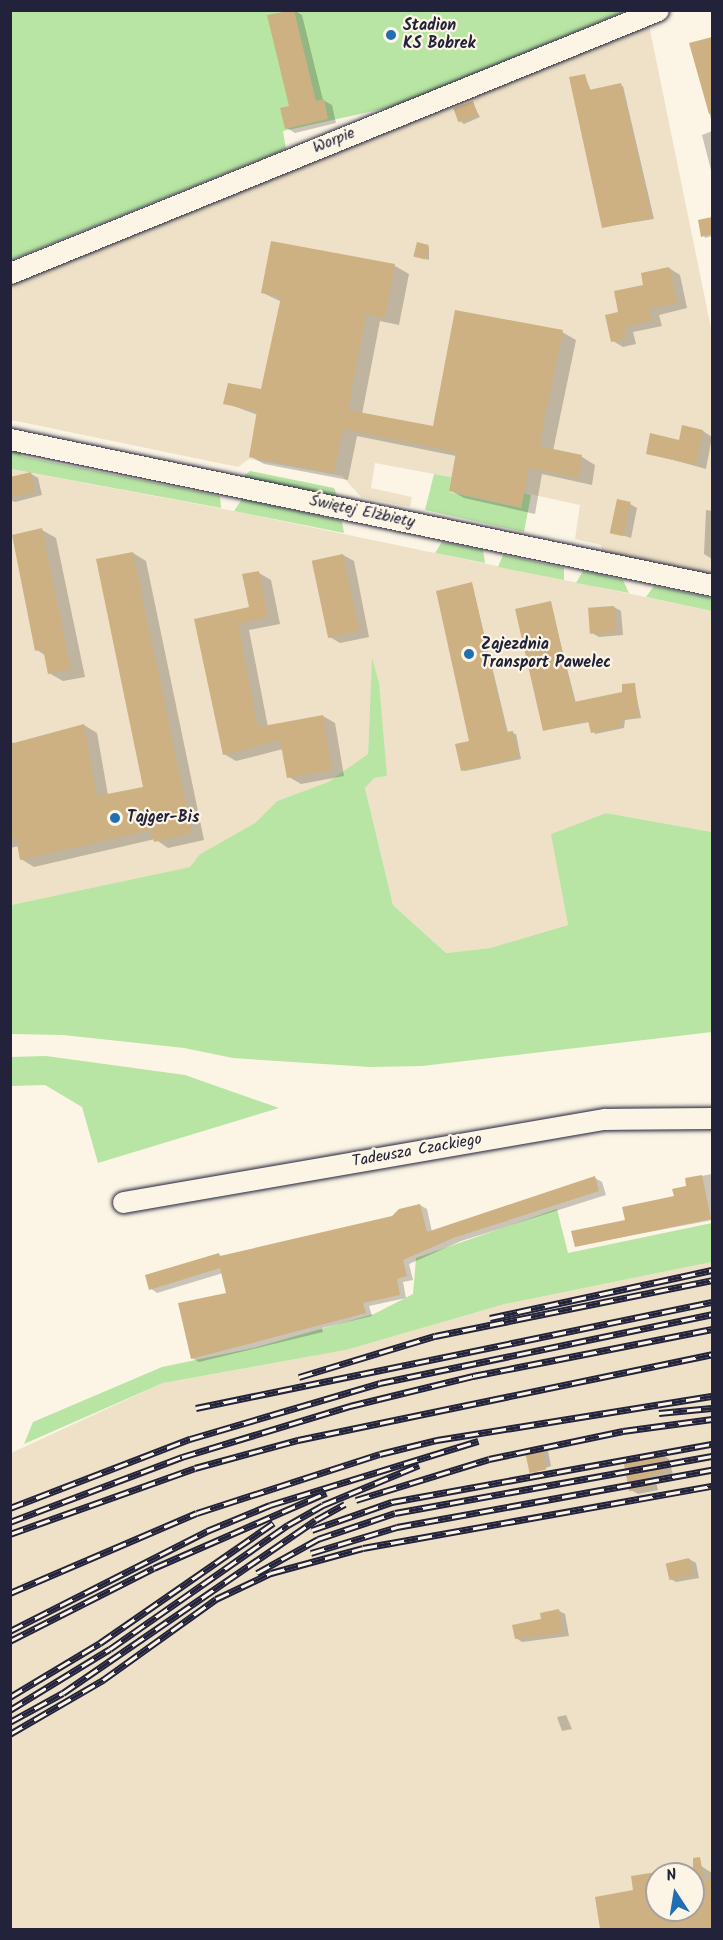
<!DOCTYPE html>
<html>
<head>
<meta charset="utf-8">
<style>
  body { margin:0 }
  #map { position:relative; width:723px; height:1940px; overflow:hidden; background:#fcf5e5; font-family:Kalam,sans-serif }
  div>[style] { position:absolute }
  .built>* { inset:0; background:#eee1c7 }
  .green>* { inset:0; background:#b8e5a3 }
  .shadow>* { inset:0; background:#0003 }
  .building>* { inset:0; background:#cdb182; transform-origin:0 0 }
  .roads { filter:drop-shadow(0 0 2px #22223b) drop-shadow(0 0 2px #22223b) }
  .minor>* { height:21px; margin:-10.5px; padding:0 10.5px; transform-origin:10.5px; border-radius:10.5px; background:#fcf5e5 }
  .rail>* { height:7px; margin-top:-3.5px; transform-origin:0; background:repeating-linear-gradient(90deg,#fcf5e5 0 14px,#22223b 0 28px); box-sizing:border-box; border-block:2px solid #22223b }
  .dots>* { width:16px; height:16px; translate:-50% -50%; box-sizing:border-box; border:3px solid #fcf5e5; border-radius:50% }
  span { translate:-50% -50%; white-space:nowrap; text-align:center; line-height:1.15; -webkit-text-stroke:4.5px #fcf5e5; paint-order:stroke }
  .poi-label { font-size:16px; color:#22223b; font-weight:700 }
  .left { translate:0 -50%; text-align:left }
  .street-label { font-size:16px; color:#22223b }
  .frame { position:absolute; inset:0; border:12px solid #22223b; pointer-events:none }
  .north { position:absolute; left:645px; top:1862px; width:60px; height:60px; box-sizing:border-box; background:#fcf5e5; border:2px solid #a5a1a1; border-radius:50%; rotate:348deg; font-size:16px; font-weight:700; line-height:24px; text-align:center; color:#22223b }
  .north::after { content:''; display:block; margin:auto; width:21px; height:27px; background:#1f6fb2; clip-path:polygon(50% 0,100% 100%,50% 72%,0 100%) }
</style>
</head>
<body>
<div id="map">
  <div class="built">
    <i style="clip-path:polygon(649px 25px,712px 333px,712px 577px,603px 553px,601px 545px,575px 539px,580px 505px,525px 493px,521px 508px,448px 492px,450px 477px,375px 463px,371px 488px,412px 497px,410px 507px,361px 497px,342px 476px,249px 459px,238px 467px,11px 420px,11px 284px,194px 207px)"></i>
    <i style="clip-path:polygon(10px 469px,234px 511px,712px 611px,712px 832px,606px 813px,552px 834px,568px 925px,490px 948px,446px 953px,393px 905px,365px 788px,373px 778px,387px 776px,372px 661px,368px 754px,328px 782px,277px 801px,255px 823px,200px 854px,191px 867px,11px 905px)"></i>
    <i style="clip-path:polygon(evenodd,712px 1262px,712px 1929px,11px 1930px,11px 1453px,163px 1383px,346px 1350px,505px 1304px,712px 1262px,657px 1874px,693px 1874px,693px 1910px,657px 1910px,657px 1874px)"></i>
  </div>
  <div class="green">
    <i style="clip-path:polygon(11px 11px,626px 11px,396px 106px,283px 131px,286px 149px,11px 260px)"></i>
    <i style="clip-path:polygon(10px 448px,23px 451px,21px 456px,220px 496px,221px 508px,11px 469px)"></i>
    <i style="clip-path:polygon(250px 471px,334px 488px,338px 498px,241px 478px)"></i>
    <i style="clip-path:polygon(434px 474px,451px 477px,449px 492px,521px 508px,524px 493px,531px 495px,524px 532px,425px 510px)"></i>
    <i style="clip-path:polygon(242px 499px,342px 521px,344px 533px,234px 511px)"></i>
    <i style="clip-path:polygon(442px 542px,483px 550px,485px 563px,435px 553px)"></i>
    <i style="clip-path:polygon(503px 555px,564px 568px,564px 580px,498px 567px)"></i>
    <i style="clip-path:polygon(583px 571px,623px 580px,629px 593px,576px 583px)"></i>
    <i style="clip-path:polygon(654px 586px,712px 598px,712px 611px,646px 597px)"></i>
    <i style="clip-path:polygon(372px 658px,379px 683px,387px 776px,374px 778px,365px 788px,393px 905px,446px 953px,490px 948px,568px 925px,551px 834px,606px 813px,712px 832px,712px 1032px,422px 1066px,370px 1067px,233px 1058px,184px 1048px,63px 1035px,11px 1034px,11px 905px,190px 867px,200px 854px,255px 823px,277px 801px,328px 782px,368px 754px)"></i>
    <i style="clip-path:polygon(46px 1056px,185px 1075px,279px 1108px,98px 1163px,82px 1107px,45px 1085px,11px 1086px,11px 1057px)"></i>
    <i style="clip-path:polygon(557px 1209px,568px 1253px,712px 1223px,712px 1262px,505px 1304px,346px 1350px,163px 1383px,24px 1444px,33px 1422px,162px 1367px,253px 1348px,374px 1314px,413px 1294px,416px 1258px)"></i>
  </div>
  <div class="shadow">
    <i style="clip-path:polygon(294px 10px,302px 15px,323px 100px,332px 105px,336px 123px,295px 133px,287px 128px,291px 107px)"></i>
    <i style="clip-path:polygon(712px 38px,712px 123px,691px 44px)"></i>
    <i style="clip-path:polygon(585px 76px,591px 91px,623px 86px,654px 219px,603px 227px)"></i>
    <i style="clip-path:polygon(472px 103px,480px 117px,464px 124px,461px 122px)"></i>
    <i style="clip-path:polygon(712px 131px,712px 174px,702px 135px)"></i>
    <i style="clip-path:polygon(712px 218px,712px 236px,705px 238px,699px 221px)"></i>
    <i style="clip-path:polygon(273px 242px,395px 266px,409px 274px,399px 325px,380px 321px,362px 414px,434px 427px,562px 332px,576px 340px,553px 451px,582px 457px,595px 465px,592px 485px,542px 474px,535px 514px,464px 498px,450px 490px,456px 456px,357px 436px,348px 480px,264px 464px,250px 456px,258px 415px,225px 403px,263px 391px,282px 302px,263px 293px)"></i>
    <i style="clip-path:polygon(429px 246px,429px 260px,419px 257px)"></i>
    <i style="clip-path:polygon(669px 268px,680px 275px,687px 308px,659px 315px,662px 326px,633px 332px,636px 344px,623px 347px,613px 341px,620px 313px,645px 286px)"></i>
    <i style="clip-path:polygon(703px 431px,712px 437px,706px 469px,648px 453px)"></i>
    <i style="clip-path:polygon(31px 474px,38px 478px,42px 495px,15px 502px,10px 500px,10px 479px)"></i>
    <i style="clip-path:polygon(630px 504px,637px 508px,631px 538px,612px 532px)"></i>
    <i style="clip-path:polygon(706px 510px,712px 511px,712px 559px,704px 554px)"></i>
    <i style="clip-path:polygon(42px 530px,56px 538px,85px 677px,63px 681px,49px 673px,46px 656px,37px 650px)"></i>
    <i style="clip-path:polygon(133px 553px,146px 561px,204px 840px,168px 848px,155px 839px,34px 867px,21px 859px,19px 846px,10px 848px,10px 741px,15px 744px,84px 725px,97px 733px,108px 795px,144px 788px)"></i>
    <i style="clip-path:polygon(343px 555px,354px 561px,369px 637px,340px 643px,330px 637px)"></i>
    <i style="clip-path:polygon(259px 573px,271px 580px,280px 624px,249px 630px,268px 727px,323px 716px,335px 723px,344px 776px,301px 784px,289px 777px,283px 749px,236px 761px,224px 754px,195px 620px,250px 608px)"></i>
    <i style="clip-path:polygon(472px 584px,508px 733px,516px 734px,521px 759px,465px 771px,462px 770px,471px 742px)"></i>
    <i style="clip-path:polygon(550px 603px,576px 703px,624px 694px,634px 684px,641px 718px,625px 720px,624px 728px,595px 734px,590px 722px,544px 730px)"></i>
    <i style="clip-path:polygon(614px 607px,621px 611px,623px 635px,599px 637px,592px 633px)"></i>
    <i style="clip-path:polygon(712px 1174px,712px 1220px,576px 1246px,675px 1197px,688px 1187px,687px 1179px)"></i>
    <i style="clip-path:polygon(595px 1178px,602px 1182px,606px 1195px,461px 1241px,409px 1264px,413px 1280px,403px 1282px,406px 1298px,369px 1306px,372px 1316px,322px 1328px,323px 1332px,199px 1362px,192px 1358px,228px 1294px,223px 1273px,157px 1293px,150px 1288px,219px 1255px,223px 1257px,393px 1217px,420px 1205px,427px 1209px,432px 1232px)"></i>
    <i style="clip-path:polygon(541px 1447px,548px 1451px,551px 1466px,535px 1472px,553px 1472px,538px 1475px,531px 1471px)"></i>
    <i style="clip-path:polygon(663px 1455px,669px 1459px,673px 1475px,655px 1478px,658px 1490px,638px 1494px,631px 1490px)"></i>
    <i style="clip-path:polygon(689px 1559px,696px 1563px,699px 1578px,676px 1582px,669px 1578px)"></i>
    <i style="clip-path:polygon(559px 1611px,565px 1614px,569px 1636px,522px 1642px,516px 1638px)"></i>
    <i style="clip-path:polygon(566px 1715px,572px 1729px,562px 1731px,557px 1717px)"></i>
    <i style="clip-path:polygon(evenodd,701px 1866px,712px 1873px,712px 1930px,602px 1930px,596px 1898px,634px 1891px,633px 1878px,701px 1866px,657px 1874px,693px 1874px,693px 1910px,657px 1910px,657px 1874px)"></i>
  </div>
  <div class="building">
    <i style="clip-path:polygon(294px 10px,316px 101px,324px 99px,328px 119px,285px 129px,280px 108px,289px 106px,267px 15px)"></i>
    <i style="clip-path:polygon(712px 37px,712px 114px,709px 114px,689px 43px)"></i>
    <i style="clip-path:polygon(585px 74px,589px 90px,621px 83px,652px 218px,602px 228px,569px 77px)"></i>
    <i style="left:473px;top:101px;width:15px;height:21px;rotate:70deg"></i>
    <i style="clip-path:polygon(712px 217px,712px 234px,701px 237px,698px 220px)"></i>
    <i style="clip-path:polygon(271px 241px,395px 264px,385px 318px,366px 314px,348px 410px,433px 426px,455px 310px,563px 330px,539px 446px,582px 455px,579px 478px,529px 468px,521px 507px,449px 491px,456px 452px,343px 429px,334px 473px,249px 457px,257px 411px,223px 404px,228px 383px,261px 389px,281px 297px,261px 293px)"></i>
    <i style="left:417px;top:242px;width:12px;height:15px;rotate:14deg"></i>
    <i style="clip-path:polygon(669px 267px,677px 303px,649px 309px,652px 321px,624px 327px,627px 338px,611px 342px,605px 315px,618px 312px,614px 291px,643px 285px,641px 273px)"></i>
    <i style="clip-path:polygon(682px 425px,703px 430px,696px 465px,646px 454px,650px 433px,679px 440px)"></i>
    <i style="clip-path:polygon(31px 472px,35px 492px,10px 498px,10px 477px)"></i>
    <i style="left:617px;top:499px;width:14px;height:35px;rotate:12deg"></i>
    <i style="clip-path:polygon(42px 528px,71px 669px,48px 674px,43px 649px,35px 651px,12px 535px)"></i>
    <i style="clip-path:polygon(133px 552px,192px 833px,154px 842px,151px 830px,20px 860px,16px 838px,10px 839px,10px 744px,84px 724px,97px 796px,143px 787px,96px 559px)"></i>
    <i style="left:343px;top:554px;width:79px;height:32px;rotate:78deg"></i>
    <i style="clip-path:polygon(259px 571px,268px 617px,238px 624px,258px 727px,323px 715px,332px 770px,287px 778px,280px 740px,223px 755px,194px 619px,249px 607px,242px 574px)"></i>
    <i style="clip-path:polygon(472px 582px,506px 732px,513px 731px,519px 757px,461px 771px,455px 744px,469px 741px,436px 591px)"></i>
    <i style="clip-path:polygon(551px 601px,574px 702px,622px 692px,622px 684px,635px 683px,639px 717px,622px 719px,621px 727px,591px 733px,588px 721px,543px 731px,515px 609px)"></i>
    <i style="left:614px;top:606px;width:26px;height:26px;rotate:86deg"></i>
    <i style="clip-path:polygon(702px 1175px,711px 1219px,575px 1247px,571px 1231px,625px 1220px,622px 1207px,674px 1196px,672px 1189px,686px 1186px,685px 1178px)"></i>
    <i style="clip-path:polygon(595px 1176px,599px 1191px,453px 1238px,403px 1260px,407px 1276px,397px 1279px,400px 1295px,363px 1303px,366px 1313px,191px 1359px,178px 1303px,226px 1293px,220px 1268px,149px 1290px,145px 1275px,219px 1253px,220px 1256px,392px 1216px,399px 1209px,420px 1204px,427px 1232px)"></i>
    <i style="left:541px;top:1445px;width:25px;height:17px;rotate:78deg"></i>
    <i style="clip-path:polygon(663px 1454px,667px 1472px,649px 1475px,652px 1487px,629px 1491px,623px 1459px)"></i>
    <i style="left:689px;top:1558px;width:17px;height:24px;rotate:77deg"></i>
    <i style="clip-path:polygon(559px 1609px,563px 1633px,515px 1639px,512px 1625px,541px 1619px,540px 1613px)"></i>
    <i style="clip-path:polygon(700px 1857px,704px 1880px,712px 1879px,712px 1929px,600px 1929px,595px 1897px,633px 1890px,631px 1876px,657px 1872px,657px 1910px,693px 1910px,693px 1858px)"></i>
  </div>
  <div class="roads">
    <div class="minor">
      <i style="left:10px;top:273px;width:699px;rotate:-22.09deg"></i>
      <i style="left:10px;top:439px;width:717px;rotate:11.75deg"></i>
      <i style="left:123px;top:1202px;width:489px;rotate:-9.8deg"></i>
      <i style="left:605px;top:1119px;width:107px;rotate:-0.5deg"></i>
    </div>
  </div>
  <div class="rail">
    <i style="left:490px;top:1318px;width:227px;rotate:-12.2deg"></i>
    <i style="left:299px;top:1377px;width:142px;rotate:-16.8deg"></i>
    <i style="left:435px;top:1336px;width:283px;rotate:-11.4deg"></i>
    <i style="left:196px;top:1408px;width:527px;rotate:-11.61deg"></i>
    <i style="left:659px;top:1413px;width:53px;rotate:-5.4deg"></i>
    <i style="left:356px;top:1500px;width:139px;rotate:-17.1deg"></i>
    <i style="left:489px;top:1459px;width:137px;rotate:-11.8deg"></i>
    <i style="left:623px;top:1431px;width:90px;rotate:-7.7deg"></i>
    <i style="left:10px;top:1508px;width:193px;rotate:-21deg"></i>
    <i style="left:190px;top:1439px;width:198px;rotate:-16.4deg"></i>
    <i style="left:380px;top:1383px;width:339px;rotate:-11.7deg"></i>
    <i style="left:10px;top:1522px;width:184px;rotate:-20.7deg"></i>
    <i style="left:182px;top:1457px;width:176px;rotate:-16.9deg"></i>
    <i style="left:350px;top:1406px;width:127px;rotate:-13.7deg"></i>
    <i style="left:473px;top:1376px;width:244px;rotate:-11.1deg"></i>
    <i style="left:312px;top:1530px;width:85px;rotate:-19.3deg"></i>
    <i style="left:392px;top:1502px;width:325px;rotate:-10.3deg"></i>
    <i style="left:10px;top:1534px;width:196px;rotate:-19.6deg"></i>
    <i style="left:195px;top:1468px;width:107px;rotate:-15.2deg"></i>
    <i style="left:298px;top:1440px;width:423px;rotate:-11.7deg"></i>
    <i style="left:311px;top:1553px;width:90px;rotate:-16.8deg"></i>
    <i style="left:397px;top:1527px;width:320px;rotate:-10.3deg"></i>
    <i style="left:257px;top:1573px;width:70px;rotate:-29.1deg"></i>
    <i style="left:318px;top:1539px;width:81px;rotate:-18.7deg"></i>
    <i style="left:395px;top:1513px;width:322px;rotate:-10.2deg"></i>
    <i style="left:10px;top:1593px;width:203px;rotate:-23.2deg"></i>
    <i style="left:197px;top:1513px;width:192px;rotate:-17.9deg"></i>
    <i style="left:380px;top:1454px;width:59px;rotate:-13.8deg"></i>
    <i style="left:437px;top:1440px;width:278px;rotate:-9.1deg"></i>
    <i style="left:10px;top:1631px;width:221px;rotate:-26.9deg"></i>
    <i style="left:207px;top:1531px;width:68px;rotate:-22.4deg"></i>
    <i style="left:270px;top:1505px;width:218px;rotate:-17.1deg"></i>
    <i style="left:10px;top:1641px;width:161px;rotate:-26.9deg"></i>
    <i style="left:154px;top:1568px;width:188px;rotate:-23.6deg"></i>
    <i style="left:10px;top:1697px;width:105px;rotate:-31deg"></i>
    <i style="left:100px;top:1643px;width:211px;rotate:-34.7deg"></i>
    <i style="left:10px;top:1710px;width:117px;rotate:-31.4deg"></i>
    <i style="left:110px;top:1649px;width:217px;rotate:-34.9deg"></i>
    <i style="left:288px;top:1525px;width:40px;rotate:-29.7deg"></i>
    <i style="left:323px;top:1505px;width:104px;rotate:-22.6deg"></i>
    <i style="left:10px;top:1722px;width:60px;rotate:-28.7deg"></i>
    <i style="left:63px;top:1693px;width:306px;rotate:-34.4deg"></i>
    <i style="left:316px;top:1520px;width:33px;rotate:-29deg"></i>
    <i style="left:10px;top:1734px;width:108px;rotate:-30.1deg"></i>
    <i style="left:103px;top:1680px;width:139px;rotate:-35.6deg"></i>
    <i style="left:216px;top:1599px;width:61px;rotate:-25.3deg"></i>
    <i style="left:271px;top:1573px;width:95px;rotate:-15.2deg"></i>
    <i style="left:363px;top:1548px;width:354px;rotate:-10.1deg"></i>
  </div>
  <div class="dots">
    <i style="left:391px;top:35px;background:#1f6fb2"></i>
    <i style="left:469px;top:654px;background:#1f6fb2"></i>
    <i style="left:115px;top:818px;background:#1f6fb2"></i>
  </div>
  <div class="poi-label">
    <span class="left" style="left:403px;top:35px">Stadion<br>KS Bobrek</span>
    <span class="left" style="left:481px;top:654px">Zajezdnia<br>Transport Pawelec</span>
    <span class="left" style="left:127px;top:818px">Tajger-Bis</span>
  </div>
  <div class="street-label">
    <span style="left:334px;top:141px;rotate:-22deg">Worpie</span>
    <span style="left:362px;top:512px;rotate:12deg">Świętej Elżbiety</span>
    <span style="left:417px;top:1151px;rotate:-10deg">Tadeusza Czackiego</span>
  </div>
  <div class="frame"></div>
  <div class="north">N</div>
</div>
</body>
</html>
